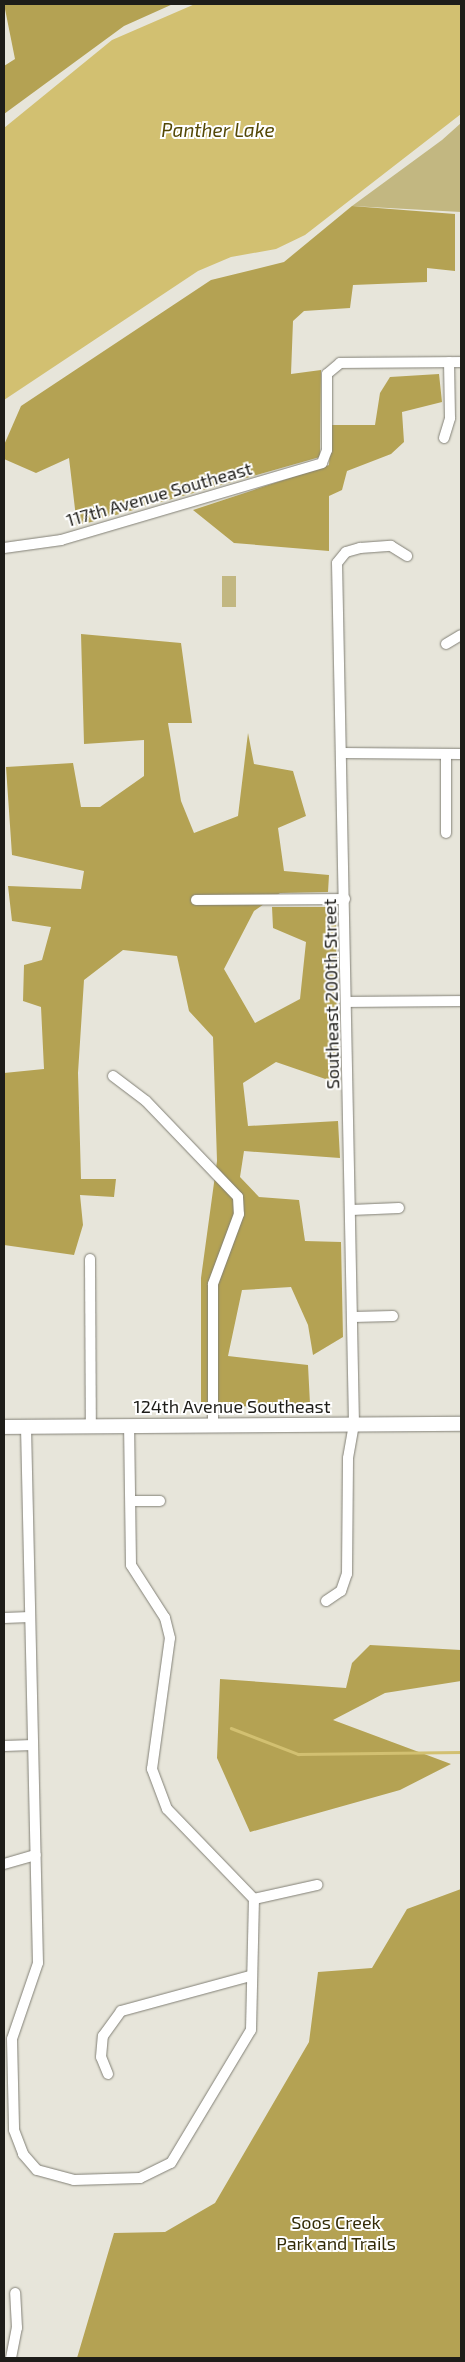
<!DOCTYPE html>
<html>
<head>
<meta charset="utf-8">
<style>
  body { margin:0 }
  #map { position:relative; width:465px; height:2362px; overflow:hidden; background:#e7e5da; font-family:"Exo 2",sans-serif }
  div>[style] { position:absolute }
  .green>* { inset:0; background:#c2b781; transform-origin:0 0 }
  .forest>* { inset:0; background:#b4a253 }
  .water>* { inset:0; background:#d2c071 }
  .stream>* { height:2.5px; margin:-1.25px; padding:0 1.25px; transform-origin:1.25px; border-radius:1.25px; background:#d2c071 }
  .roads { filter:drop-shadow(0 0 1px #828076) drop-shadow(0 0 1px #828076) }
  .street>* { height:10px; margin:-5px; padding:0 5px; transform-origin:5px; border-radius:5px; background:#fff }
  .secondary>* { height:14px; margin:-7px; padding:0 7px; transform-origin:7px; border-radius:7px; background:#fff }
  span { translate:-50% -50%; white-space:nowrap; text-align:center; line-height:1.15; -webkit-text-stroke:4px #fff; paint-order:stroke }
  .street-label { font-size:18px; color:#1e1d19 }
  .park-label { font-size:18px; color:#342c08 }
  .water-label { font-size:19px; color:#544806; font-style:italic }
  .frame { position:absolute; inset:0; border:5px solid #1e1d19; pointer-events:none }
</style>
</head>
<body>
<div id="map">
  <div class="green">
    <i style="clip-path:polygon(461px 123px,461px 212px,352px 206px,442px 140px)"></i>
    <i style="left:222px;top:576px;width:14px;height:31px"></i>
  </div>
  <div class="forest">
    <i style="clip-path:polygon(4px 4px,173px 4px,124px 26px,4px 114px,4px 66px,15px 59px)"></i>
    <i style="clip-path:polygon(352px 206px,455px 214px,455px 271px,427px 268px,427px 282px,353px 285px,350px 308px,304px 311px,293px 321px,291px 374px,321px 370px,320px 457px,77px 526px,69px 458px,36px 473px,4px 459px,4px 445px,21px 406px,211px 280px,284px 262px)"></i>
    <i style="clip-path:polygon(439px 374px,442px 402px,402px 412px,404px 442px,391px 454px,347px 471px,342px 490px,329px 496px,329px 551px,234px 543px,193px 510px,329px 465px,331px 425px,375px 425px,380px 393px,390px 377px)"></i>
    <i style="clip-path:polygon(81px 634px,181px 643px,192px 723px,168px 723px,181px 801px,194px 833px,238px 816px,248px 733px,254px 764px,293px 771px,306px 816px,278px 828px,284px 871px,329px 875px,328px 892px,280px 893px,254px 911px,224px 969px,255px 1023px,300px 999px,306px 942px,273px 928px,272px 907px,336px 907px,337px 1083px,276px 1062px,243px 1083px,248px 1126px,338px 1121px,340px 1158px,244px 1151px,240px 1177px,259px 1197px,299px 1200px,305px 1241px,341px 1242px,343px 1337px,313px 1355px,308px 1325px,291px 1287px,242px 1290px,228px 1356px,308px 1365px,310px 1404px,201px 1408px,201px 1278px,217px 1161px,213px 1037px,189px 1011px,177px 956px,123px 950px,84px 980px,78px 1073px,81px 1179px,116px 1179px,114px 1197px,80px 1195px,83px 1225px,74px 1255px,4px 1245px,4px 1073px,44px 1069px,41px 1007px,23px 1001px,24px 965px,42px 960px,51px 927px,12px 921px,8px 886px,81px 889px,84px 871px,12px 855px,6px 767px,73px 763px,81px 807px,100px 807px,144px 776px,144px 740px,84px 744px)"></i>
    <i style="clip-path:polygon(370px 1645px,461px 1650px,461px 1681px,385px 1693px,333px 1720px,451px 1764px,400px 1790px,250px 1832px,217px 1758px,220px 1679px,346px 1688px,352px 1663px)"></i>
    <i style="clip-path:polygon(461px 1889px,461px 2358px,77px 2358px,114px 2233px,165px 2232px,215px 2203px,309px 2042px,318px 1972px,372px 1968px,407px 1909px)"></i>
  </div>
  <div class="water">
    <i style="clip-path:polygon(195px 4px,461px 4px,461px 114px,305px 235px,276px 249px,231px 257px,198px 271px,4px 400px,4px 128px,112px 40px)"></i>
  </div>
  <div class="stream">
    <i style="left:231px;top:1728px;width:72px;rotate:21.2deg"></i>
    <i style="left:298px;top:1754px;width:163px;rotate:-0.7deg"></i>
  </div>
  <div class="roads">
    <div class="street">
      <i style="left:444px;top:438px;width:21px;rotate:-73deg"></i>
      <i style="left:450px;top:418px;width:56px;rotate:-91deg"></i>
      <i style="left:4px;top:548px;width:58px;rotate:-8deg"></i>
      <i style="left:61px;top:540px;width:272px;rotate:-16.4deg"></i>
      <i style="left:322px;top:463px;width:14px;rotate:-69deg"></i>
      <i style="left:327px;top:450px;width:76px;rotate:-90deg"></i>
      <i style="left:327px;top:374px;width:17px;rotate:-40deg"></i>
      <i style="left:340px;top:363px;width:121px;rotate:-0.5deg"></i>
      <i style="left:446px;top:644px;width:17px;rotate:-31deg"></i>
      <i style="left:341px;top:753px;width:120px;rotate:0.5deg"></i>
      <i style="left:446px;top:754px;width:79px;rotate:90deg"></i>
      <i style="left:196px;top:900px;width:149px;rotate:-0.4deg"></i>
      <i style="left:346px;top:1002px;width:115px;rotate:-0.5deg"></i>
      <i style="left:113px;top:1076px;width:41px;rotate:37.1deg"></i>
      <i style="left:146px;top:1101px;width:133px;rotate:46.2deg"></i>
      <i style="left:238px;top:1197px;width:17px;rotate:87deg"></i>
      <i style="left:239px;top:1214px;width:75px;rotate:110.4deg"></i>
      <i style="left:213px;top:1284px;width:141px;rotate:90deg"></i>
      <i style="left:351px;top:1210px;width:48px;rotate:-2.4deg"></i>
      <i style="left:90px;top:1259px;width:167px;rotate:89.7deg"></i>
      <i style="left:353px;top:1317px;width:40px;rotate:-1.4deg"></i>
      <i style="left:26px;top:1427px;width:536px;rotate:88.72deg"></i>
      <i style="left:38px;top:1963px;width:80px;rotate:108.9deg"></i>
      <i style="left:12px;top:2039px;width:91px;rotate:88.7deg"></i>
      <i style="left:14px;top:2130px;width:26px;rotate:69deg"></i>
      <i style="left:23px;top:2154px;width:21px;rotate:49deg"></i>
      <i style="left:37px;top:2170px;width:38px;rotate:15deg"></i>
      <i style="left:74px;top:2180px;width:66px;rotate:-1.7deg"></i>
      <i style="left:140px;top:2178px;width:34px;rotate:-26deg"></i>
      <i style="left:171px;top:2163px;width:155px;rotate:-59deg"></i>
      <i style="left:251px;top:2030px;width:131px;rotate:-88.7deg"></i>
      <i style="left:254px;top:1899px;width:125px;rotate:-134deg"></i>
      <i style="left:167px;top:1809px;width:43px;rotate:-110.6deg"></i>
      <i style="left:152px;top:1769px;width:132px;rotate:-82.2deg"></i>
      <i style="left:170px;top:1638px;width:21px;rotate:-104deg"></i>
      <i style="left:165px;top:1618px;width:63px;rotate:-122.7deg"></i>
      <i style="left:131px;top:1565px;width:139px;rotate:-90.8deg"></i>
      <i style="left:131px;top:1501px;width:29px"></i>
      <i style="left:326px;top:1601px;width:18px;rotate:-34deg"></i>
      <i style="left:341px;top:1591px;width:18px;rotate:-71deg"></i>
      <i style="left:347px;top:1574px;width:116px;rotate:-89.5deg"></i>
      <i style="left:348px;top:1458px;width:35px;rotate:-80deg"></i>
      <i style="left:354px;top:1424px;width:861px;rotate:-91.13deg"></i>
      <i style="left:337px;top:563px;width:14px;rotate:-51deg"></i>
      <i style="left:346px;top:552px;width:15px;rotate:-16deg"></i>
      <i style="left:360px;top:548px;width:31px;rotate:-4deg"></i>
      <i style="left:391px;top:546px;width:19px;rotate:32deg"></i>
      <i style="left:4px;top:1618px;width:26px;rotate:-2deg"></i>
      <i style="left:4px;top:1746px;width:29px;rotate:-2deg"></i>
      <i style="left:4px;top:1864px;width:33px;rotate:-16deg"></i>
      <i style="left:254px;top:1899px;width:65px;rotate:-12.5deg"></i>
      <i style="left:108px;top:2074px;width:18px;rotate:-112deg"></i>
      <i style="left:101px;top:2057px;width:21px;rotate:-85deg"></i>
      <i style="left:103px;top:2036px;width:31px;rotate:-54deg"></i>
      <i style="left:121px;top:2011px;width:134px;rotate:-15.2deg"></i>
      <i style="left:11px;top:2358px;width:31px;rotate:-79deg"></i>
      <i style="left:17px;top:2328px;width:35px;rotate:-93deg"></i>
    </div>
    <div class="secondary">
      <i style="left:4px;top:1427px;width:457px;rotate:-0.4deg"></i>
    </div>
  </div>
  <div class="street-label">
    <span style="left:159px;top:494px;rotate:-16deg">117th Avenue Southeast</span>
    <span style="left:331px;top:994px;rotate:-91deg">Southeast 200th Street</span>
    <span style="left:232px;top:1406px">124th Avenue Southeast</span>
  </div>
  <div class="park-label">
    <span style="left:336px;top:2233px">Soos Creek<br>Park and Trails</span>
  </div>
  <div class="water-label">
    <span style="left:218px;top:130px">Panther Lake</span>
  </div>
  <div class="frame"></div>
</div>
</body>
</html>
